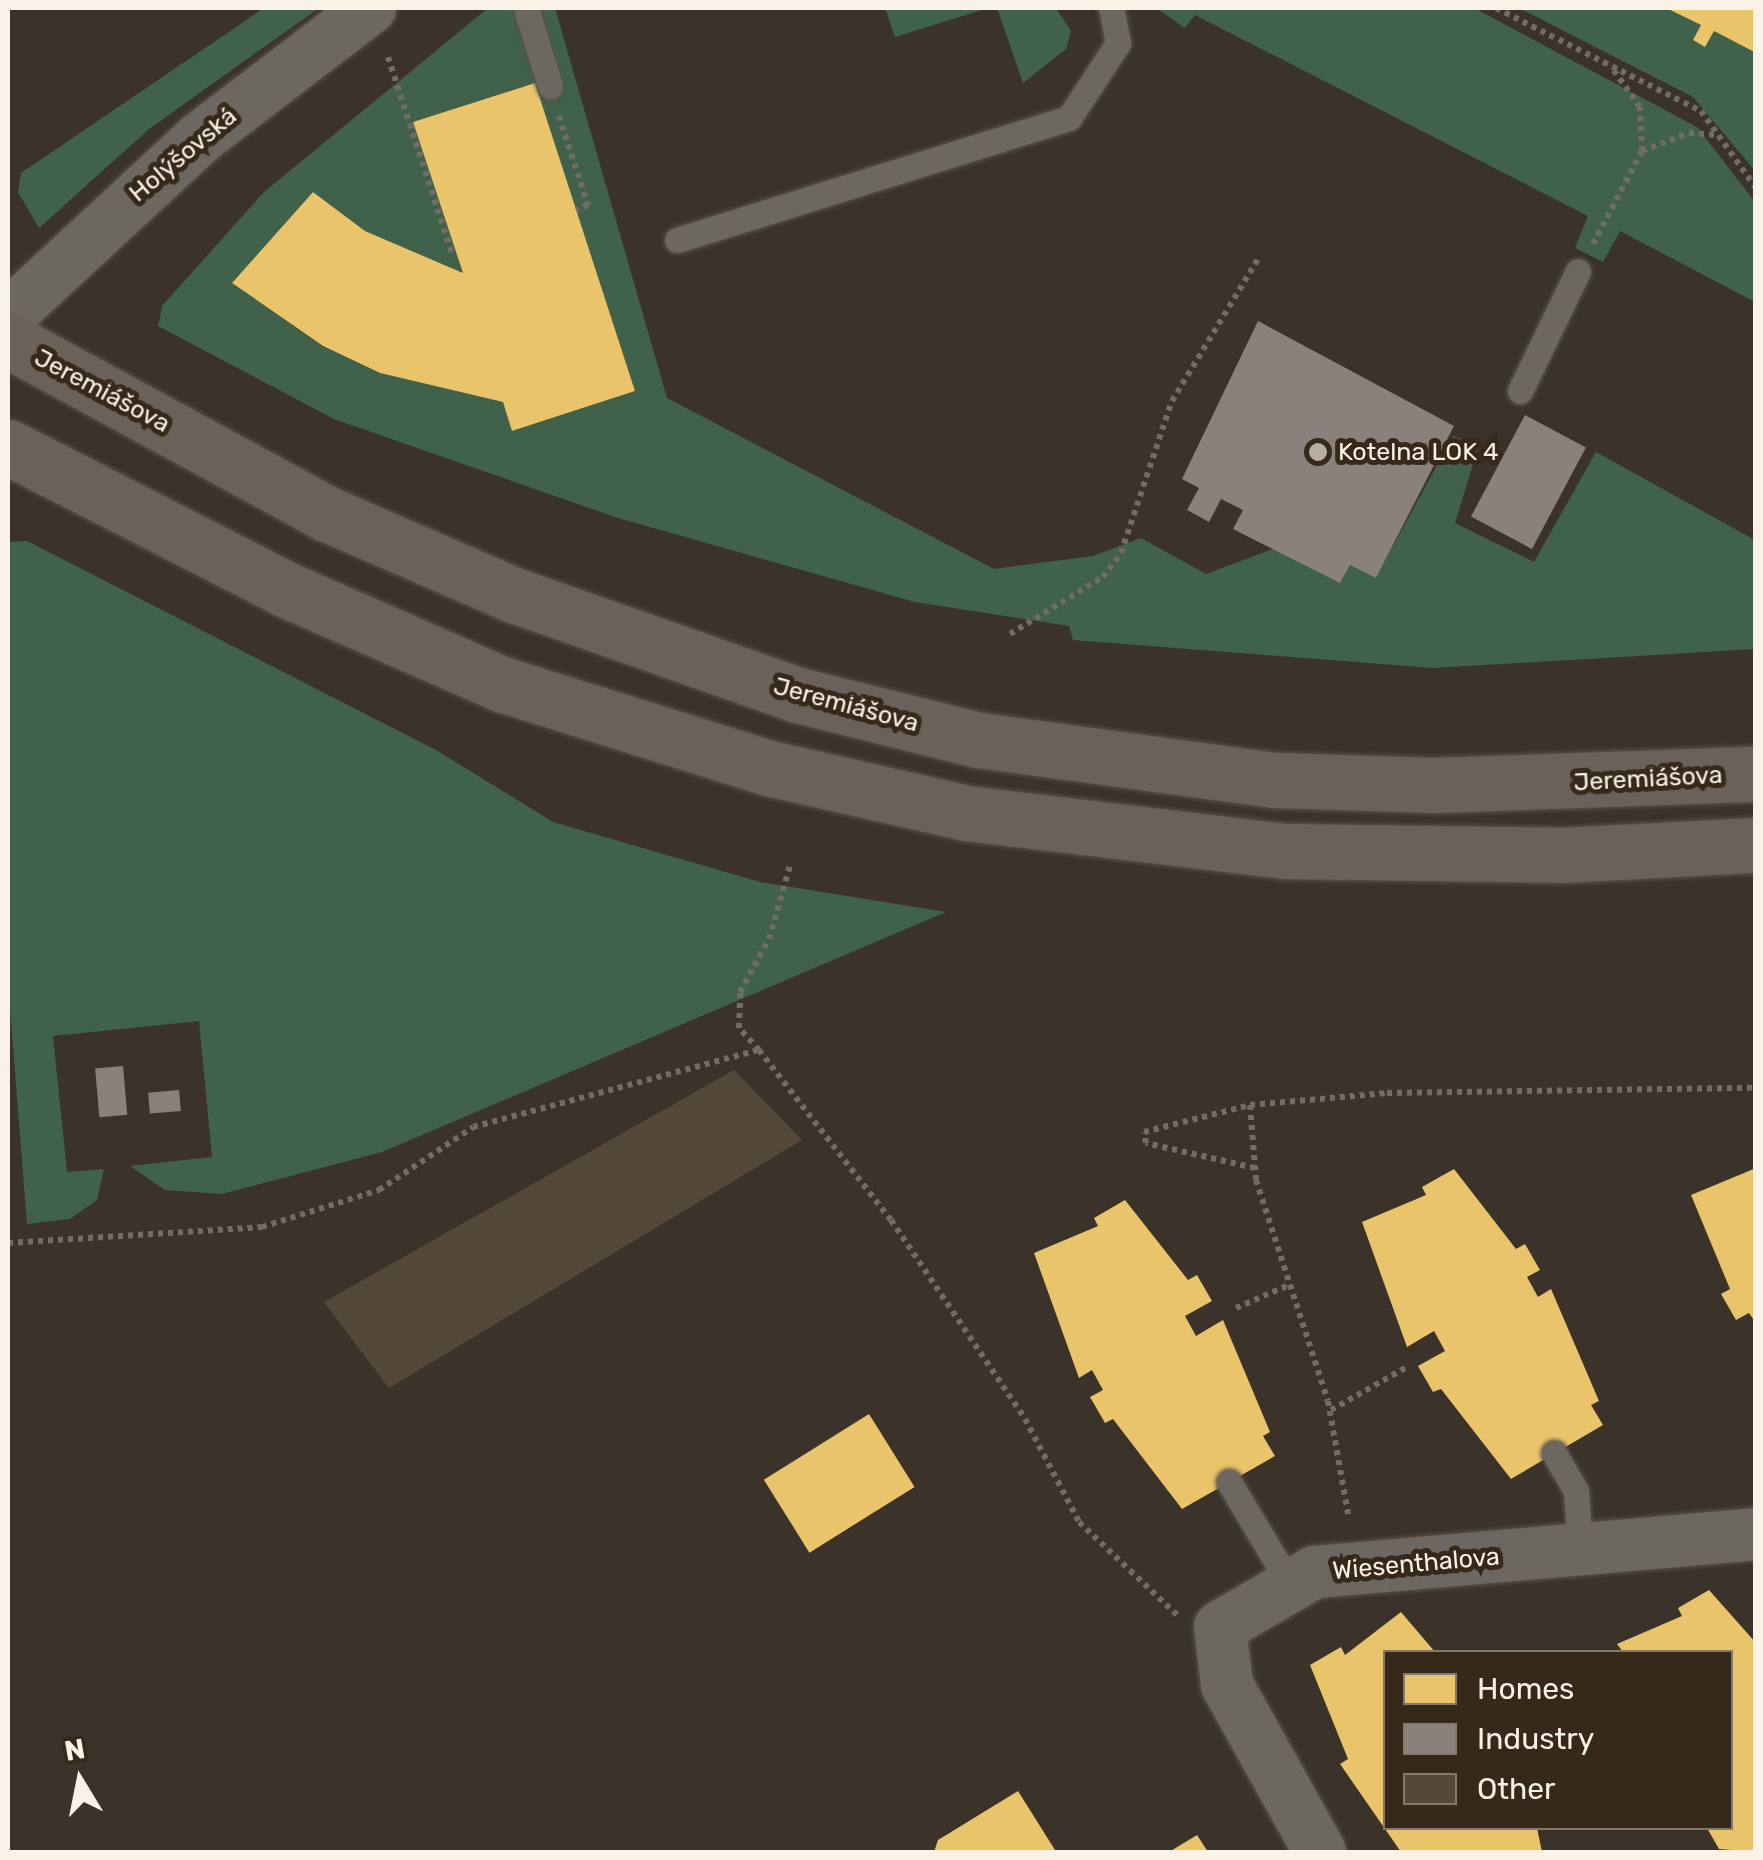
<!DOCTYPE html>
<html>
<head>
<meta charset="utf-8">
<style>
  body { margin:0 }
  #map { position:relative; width:1763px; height:1860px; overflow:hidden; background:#3b332a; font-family:Rubik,sans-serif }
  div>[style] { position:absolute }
  .green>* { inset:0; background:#41624a }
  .homes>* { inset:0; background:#e9c46a; transform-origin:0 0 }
  .industry>* { inset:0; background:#8a817c; transform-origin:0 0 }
  .building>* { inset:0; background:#544939 }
  .path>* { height:6px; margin-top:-3px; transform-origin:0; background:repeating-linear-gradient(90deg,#716c66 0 5px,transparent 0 10px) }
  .roads { filter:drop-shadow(0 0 2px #59524a) drop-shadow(0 0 2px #59524a) }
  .lane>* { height:25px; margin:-12.5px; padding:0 12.5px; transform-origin:12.5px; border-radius:12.5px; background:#6d6761 }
  .street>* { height:52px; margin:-26px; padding:0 26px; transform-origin:26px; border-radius:26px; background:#6d6761 }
  .secondary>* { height:55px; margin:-27.5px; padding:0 27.5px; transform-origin:27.5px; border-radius:27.5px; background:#6a625a }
  .dots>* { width:28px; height:28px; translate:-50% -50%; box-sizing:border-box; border:5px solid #37291a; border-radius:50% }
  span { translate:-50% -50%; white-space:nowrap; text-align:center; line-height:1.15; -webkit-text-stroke:10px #37291a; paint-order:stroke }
  .street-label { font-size:25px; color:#faf1e7 }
  .poi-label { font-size:25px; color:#faf1e7 }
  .left { translate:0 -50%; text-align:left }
  .frame { position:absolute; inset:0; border:10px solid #faf1e7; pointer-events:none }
  .legend { position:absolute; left:1383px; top:1650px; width:350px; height:180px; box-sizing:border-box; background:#37291a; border:2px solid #85796c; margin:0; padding:12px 18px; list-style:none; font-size:30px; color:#faf1e7 }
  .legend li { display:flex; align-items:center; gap:20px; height:50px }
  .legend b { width:50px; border:2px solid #85796c }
  .north { position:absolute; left:30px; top:1730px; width:100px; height:100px; -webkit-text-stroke:8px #37291a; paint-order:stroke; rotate:350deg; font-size:28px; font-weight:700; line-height:40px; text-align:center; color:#faf1e7 }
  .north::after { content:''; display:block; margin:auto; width:35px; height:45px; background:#faf1e7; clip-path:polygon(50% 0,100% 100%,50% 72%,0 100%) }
</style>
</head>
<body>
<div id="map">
  <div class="green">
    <i style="clip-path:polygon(264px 8px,319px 8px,149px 129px,39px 228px,18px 192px,21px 173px)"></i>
    <i style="clip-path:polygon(evenodd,488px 8px,555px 8px,667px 398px,994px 569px,1093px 556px,1141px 538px,1206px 574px,1273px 549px,1340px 583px,1350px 565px,1376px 577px,1453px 436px,1479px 445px,1455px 523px,1534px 562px,1596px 452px,1755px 540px,1755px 649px,1433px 668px,1073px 640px,1069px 626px,915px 602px,618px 518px,334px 419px,158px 326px,162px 306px,264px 192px,488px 8px,535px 83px,635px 391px,513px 431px,503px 402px,380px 373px,322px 346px,232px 283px,313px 192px,365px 231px,463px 273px,413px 122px,535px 83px)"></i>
    <i style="clip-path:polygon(885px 8px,988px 8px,895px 37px)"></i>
    <i style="clip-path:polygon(997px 8px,1056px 8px,1071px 31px,1066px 49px,1023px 83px)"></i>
    <i style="clip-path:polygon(1156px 8px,1474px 8px,1697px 127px,1755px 202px,1755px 302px,1620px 231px,1603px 262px,1575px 248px,1588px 216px,1195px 15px,1185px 28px)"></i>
    <i style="clip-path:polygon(1519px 8px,1666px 8px,1701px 25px,1694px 41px,1705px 46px,1714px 31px,1755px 53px,1755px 171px,1693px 97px)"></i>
    <i style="clip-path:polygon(27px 541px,436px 750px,553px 822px,760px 882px,946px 912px,382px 1152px,222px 1194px,165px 1190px,130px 1166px,212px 1157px,199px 1021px,53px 1036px,67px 1172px,104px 1169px,97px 1200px,70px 1219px,27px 1224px,8px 983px,8px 542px)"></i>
  </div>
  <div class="homes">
    <i style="clip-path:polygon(1666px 8px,1756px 8px,1756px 53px,1714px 31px,1705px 47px,1693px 40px,1701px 25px)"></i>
    <i style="clip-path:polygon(535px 83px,635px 391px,512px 431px,503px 402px,380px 373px,323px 346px,232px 283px,313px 192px,365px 231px,463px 273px,413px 122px)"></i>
    <i style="clip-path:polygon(1756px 1168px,1756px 1323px,1749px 1313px,1736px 1320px,1721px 1294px,1730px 1289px,1691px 1195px)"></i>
    <i style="clip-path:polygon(1454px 1169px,1516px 1249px,1525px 1244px,1540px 1270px,1527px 1277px,1538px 1297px,1551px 1289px,1599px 1401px,1591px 1405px,1603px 1425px,1511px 1479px,1441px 1389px,1433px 1392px,1418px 1366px,1445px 1351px,1434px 1331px,1407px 1347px,1362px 1222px,1426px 1195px,1422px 1187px)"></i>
    <i style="clip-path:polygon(1125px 1200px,1188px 1280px,1197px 1275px,1212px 1301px,1185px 1316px,1196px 1336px,1223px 1320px,1270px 1432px,1263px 1436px,1275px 1456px,1182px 1509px,1113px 1419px,1105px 1423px,1090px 1397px,1103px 1390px,1092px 1370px,1079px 1378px,1034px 1253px,1098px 1226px,1094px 1218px)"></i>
    <i style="left:869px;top:1414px;width:86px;height:124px;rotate:58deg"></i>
    <i style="clip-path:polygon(1709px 1590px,1756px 1643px,1756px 1852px,1719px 1849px,1707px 1828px,1730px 1828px,1730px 1652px,1623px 1652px,1617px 1644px,1682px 1616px,1678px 1608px)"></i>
    <i style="clip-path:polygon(1401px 1612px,1435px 1652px,1386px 1652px,1386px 1828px,1537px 1828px,1542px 1852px,1401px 1852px,1340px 1764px,1348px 1759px,1310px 1665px,1341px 1647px,1345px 1655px)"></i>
    <i style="clip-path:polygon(1018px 1791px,1055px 1850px,934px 1852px,938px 1840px)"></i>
    <i style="clip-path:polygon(1197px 1835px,1208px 1852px,1169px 1852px)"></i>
  </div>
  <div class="industry">
    <i style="clip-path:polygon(1258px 321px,1454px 426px,1376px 578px,1350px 565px,1340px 583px,1233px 529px,1243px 510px,1221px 499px,1209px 522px,1187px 510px,1199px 488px,1182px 479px)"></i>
    <i style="left:1525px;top:415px;width:69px;height:115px;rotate:28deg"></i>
    <i style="left:123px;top:1066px;width:49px;height:28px;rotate:85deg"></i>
    <i style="left:179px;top:1090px;width:21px;height:31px;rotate:85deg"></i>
  </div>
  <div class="building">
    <i style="clip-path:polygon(734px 1070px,802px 1140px,389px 1388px,324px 1302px)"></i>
  </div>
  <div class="path">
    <i style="left:1496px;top:8px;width:229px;rotate:26.7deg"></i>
    <i style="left:1701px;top:111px;width:95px;rotate:54.5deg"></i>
    <i style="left:388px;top:57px;width:207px;rotate:72deg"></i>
    <i style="left:559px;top:116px;width:94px;rotate:72deg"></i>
    <i style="left:588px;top:205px;width:13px;rotate:157deg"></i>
    <i style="left:1642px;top:151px;width:50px;rotate:-21deg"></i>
    <i style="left:1689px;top:133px;width:29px;rotate:4deg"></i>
    <i style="left:1593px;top:244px;width:105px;rotate:-62.2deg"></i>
    <i style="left:1642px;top:151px;width:44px;rotate:-92.6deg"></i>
    <i style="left:1640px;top:107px;width:48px;rotate:-125.7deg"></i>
    <i style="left:1010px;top:634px;width:109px;rotate:-31.5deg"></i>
    <i style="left:1103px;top:577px;width:30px;rotate:-53deg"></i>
    <i style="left:1121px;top:553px;width:160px;rotate:-71.5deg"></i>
    <i style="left:1172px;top:401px;width:166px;rotate:-58.8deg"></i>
    <i style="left:759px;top:1050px;width:30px;rotate:-132deg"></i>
    <i style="left:739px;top:1028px;width:36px;rotate:-88deg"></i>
    <i style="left:740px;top:992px;width:60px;rotate:-61.3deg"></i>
    <i style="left:769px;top:939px;width:80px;rotate:-74.1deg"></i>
    <i style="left:1250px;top:1105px;width:75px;rotate:85.4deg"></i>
    <i style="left:1256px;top:1180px;width:232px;rotate:72deg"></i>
    <i style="left:1328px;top:1401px;width:120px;rotate:79.9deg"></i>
    <i style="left:1255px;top:1168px;width:112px;rotate:-167.1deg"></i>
    <i style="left:1146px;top:1143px;width:11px;rotate:-100deg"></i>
    <i style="left:1144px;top:1132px;width:109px;rotate:-14.3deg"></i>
    <i style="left:1250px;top:1105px;width:138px;rotate:-5deg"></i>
    <i style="left:1387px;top:1093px;width:369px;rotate:-0.8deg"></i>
    <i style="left:8px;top:1243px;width:255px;rotate:-3.6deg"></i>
    <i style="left:262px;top:1227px;width:123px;rotate:-17.5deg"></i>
    <i style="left:379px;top:1190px;width:113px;rotate:-33.8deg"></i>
    <i style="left:473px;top:1127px;width:296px;rotate:-15.1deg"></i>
    <i style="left:759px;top:1050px;width:215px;rotate:52.2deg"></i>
    <i style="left:891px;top:1220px;width:240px;rotate:56deg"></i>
    <i style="left:1025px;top:1419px;width:116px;rotate:62.3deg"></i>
    <i style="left:1079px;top:1522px;width:135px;rotate:43.5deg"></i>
    <i style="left:1236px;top:1308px;width:58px;rotate:-23.5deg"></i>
    <i style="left:1331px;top:1410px;width:87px;rotate:-29.5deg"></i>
  </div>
  <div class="roads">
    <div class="lane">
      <i style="left:526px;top:8px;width:82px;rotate:72.9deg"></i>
      <i style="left:677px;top:240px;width:411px;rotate:-17.3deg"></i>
      <i style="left:1069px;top:118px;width:90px;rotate:-56.8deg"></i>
      <i style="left:1118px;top:43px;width:36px;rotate:-101deg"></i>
      <i style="left:1520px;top:391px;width:133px;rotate:-64.2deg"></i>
      <i style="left:1554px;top:1453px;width:44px;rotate:59.9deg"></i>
      <i style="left:1576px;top:1491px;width:58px;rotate:86.1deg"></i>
      <i style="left:1229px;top:1482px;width:121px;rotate:59.2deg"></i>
    </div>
    <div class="street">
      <i style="left:8px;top:316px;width:262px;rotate:-42.8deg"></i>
      <i style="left:200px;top:138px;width:214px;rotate:-37.4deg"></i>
      <i style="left:1320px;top:1852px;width:191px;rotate:-119.1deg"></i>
      <i style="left:1227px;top:1685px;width:58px;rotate:-96.9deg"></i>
      <i style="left:1220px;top:1627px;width:110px;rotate:-30.1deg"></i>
      <i style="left:1315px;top:1572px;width:443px;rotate:-4.9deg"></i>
    </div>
    <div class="secondary">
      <i style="left:8px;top:340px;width:361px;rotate:28.6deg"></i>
      <i style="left:325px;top:513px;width:206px;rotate:23.5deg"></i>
      <i style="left:514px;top:595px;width:301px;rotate:19.4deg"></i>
      <i style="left:798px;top:695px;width:187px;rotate:14deg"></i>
      <i style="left:979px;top:740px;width:300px;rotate:7.7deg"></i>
      <i style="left:1276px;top:780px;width:158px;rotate:1.8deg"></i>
      <i style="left:1434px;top:785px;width:322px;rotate:-2deg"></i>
      <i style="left:8px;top:447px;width:311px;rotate:27.1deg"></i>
      <i style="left:285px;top:589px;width:236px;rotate:23.7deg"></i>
      <i style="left:501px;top:684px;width:285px;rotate:17.4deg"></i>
      <i style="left:773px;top:769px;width:198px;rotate:12.8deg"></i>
      <i style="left:966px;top:813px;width:321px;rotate:6.8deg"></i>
      <i style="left:1285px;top:851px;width:277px;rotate:0.8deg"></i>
      <i style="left:1562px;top:855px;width:194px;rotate:-3deg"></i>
    </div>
  </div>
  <div class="dots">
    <i style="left:1318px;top:452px;background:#b7aea5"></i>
  </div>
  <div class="street-label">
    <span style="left:183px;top:155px;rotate:-40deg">Holýšovská</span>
    <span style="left:102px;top:391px;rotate:28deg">Jeremiášova</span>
    <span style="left:846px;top:705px;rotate:15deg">Jeremiášova</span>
    <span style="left:1648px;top:779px;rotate:-3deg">Jeremiášova</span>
    <span style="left:1416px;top:1564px;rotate:-5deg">Wiesenthalova</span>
  </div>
  <div class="poi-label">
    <span class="left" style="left:1338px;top:452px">Kotelna LOK 4</span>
  </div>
  <div class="frame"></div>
  <ul class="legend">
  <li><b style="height:28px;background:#e9c46a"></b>Homes</li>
  <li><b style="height:28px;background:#8a817c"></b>Industry</li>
  <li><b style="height:28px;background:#544939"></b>Other</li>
  </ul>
  <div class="north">N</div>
</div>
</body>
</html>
